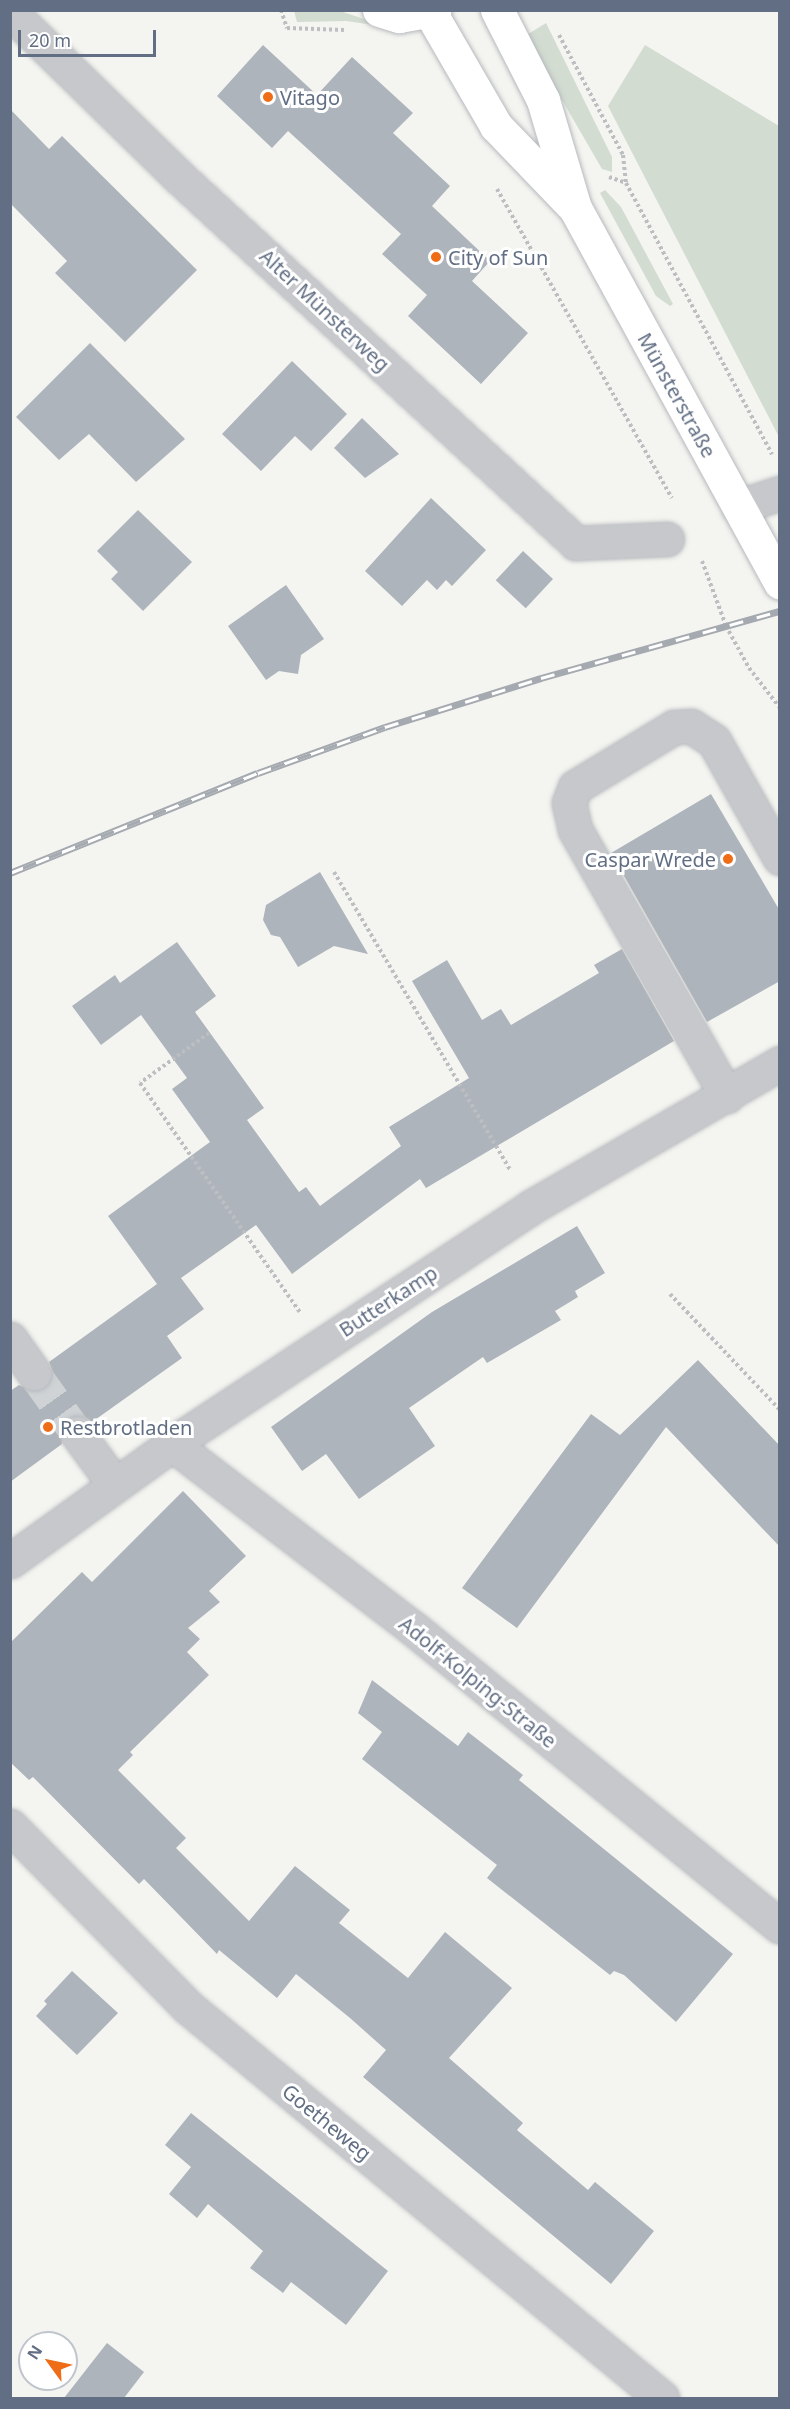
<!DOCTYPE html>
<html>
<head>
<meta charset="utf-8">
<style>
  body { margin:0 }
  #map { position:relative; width:790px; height:2409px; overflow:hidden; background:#f4f5f0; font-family:"Noto Sans",sans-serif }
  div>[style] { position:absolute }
  .green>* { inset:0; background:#d3dcd1 }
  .building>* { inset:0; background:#aeb4bb; transform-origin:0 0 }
  .minor-tunnel>* { height:33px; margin-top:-16.5px; transform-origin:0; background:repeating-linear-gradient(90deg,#cfd3d5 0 33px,transparent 0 49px) }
  .path>* { height:4px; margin-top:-2px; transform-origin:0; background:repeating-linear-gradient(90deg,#bdbec1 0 3px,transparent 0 6px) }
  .roads { filter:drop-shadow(0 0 2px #b6b9be) drop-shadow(0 0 2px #b6b9be) }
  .minor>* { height:33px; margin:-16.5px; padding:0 16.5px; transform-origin:16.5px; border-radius:16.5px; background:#c6c8cc }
  .major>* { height:33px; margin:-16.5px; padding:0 16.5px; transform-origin:16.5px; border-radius:16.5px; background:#fff }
  .rail>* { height:7px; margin-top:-3.5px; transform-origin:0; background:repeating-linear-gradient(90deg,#fff 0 14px,#a5a9b0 0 28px); box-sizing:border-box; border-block:2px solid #a5a9b0 }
  .dots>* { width:16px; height:16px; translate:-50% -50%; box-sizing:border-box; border:3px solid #fff; border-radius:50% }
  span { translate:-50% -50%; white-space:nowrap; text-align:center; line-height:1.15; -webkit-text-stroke:6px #fff; paint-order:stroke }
  .poi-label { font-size:20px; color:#616e83 }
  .left { translate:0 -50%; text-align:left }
  .right { translate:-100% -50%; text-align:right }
  .street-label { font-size:20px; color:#616e83 }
  .frame { position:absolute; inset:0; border:12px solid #616e83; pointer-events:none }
  .north { position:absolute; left:18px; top:2331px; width:60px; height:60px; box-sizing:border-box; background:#fff; border:2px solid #c0c5cd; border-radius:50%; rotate:303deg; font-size:16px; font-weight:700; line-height:24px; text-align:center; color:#616e83 }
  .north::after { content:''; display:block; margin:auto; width:21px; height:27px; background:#ee6d16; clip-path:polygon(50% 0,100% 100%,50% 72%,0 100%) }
  .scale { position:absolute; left:18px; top:30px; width:138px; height:27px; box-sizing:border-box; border:3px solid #616e83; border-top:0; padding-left:8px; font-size:18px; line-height:21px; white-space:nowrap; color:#616e83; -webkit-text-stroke:4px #fff; paint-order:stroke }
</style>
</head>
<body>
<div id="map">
  <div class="green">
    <i style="clip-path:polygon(294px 11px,340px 11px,388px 27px,346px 21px,297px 22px)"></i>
    <i style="clip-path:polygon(546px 23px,612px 157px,612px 172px,602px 169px,525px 36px)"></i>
    <i style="clip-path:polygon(645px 45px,779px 126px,779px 437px,608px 106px)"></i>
    <i style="clip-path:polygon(605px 190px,621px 207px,673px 304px,670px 306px,656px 296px,600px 193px)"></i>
  </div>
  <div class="building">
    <i style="clip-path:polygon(263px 45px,317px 95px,352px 57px,413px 113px,393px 133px,450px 186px,432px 206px,490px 261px,472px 281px,528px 333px,481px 384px,408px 316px,427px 295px,382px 254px,401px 234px,288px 131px,272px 148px,217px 96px)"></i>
    <i style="clip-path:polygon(10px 109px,49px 149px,62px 136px,197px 270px,125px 342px,55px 273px,67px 261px,10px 203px)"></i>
    <i style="clip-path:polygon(90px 343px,185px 439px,136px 482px,89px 434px,59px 460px,16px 417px)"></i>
    <i style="clip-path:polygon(292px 361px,347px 414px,311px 451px,295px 436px,261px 471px,222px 434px)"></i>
    <i style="clip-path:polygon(362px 418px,399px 454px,365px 478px,334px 448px)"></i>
    <i style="clip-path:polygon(431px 498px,486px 550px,452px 586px,446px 580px,437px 590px,427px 580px,402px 606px,365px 571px)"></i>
    <i style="clip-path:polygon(138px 510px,192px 562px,143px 611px,111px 579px,118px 572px,97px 551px)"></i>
    <i style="left:523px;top:551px;width:41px;height:40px;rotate:43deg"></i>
    <i style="clip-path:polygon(286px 585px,324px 639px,301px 655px,298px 674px,279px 671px,266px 680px,228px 626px)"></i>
    <i style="clip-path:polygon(711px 794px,780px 911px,780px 981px,707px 1022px,611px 853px)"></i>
    <i style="clip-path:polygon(320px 872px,368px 954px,334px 946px,298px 967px,280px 937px,271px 935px,263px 920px,266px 905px)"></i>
    <i style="clip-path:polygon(177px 942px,216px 996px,195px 1012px,264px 1108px,247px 1120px,299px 1192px,306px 1187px,320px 1206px,401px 1146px,389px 1127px,469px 1078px,412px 981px,447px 960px,482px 1020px,501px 1009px,511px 1025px,599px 973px,594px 965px,622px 949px,674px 1041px,426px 1188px,420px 1179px,292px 1274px,256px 1225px,181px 1278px,204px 1309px,167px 1336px,182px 1358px,92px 1422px,84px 1416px,66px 1418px,60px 1426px,62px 1444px,10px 1482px,10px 1391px,19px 1385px,35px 1392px,45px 1388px,53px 1372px,49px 1362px,157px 1284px,108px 1216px,210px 1142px,172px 1089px,187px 1078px,141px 1015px,101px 1045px,72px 1006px,115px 975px,120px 983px)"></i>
    <i style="clip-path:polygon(577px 1226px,605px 1273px,575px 1291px,578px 1297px,555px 1311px,561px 1320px,487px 1363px,483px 1357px,409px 1408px,435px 1446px,359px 1499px,326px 1454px,302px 1471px,271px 1427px,432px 1312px)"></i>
    <i style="clip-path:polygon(698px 1360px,780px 1446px,780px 1547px,666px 1427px,517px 1628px,462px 1588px,591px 1414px,620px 1435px)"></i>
    <i style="clip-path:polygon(183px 1491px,246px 1556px,209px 1591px,220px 1602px,188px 1628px,200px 1639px,187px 1652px,209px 1675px,130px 1752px,133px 1755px,118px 1770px,186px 1838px,176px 1848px,249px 1921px,295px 1866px,350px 1910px,339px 1923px,408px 1978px,445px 1932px,512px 1988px,449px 2058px,523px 2123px,517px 2130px,588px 2190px,595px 2182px,654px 2231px,611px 2284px,363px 2077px,386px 2050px,350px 2018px,296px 1974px,277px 1998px,219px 1950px,217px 1954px,144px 1879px,139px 1884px,33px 1777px,29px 1780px,10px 1762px,10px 1643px,82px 1572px,92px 1582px)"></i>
    <i style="clip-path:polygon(372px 1680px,458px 1746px,468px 1732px,523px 1775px,519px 1780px,733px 1954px,676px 2022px,624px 1975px,614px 1971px,610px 1975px,487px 1878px,497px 1865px,362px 1759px,382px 1732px,358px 1713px)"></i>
    <i style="clip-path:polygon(72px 1971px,118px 2013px,77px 2055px,36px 2016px,47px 2004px,44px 2001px)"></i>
    <i style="clip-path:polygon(191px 2113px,388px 2271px,346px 2325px,291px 2282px,283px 2293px,250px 2268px,263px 2251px,208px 2204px,197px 2218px,169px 2194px,191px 2167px,165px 2145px)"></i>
    <i style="clip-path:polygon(107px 2343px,144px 2372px,124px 2398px,64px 2398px)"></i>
  </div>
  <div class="minor-tunnel">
    <i style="left:34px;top:1373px;width:74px;rotate:54.4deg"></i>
  </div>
  <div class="path">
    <i style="left:281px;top:10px;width:19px;rotate:72deg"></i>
    <i style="left:287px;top:28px;width:57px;rotate:2deg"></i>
    <i style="left:559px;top:35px;width:136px;rotate:61.9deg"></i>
    <i style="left:623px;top:155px;width:28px;rotate:84deg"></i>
    <i style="left:609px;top:177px;width:18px;rotate:19deg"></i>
    <i style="left:626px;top:183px;width:308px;rotate:61.7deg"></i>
    <i style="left:497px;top:189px;width:355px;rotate:60.5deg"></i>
    <i style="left:702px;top:561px;width:69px;rotate:69.7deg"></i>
    <i style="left:726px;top:626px;width:48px;rotate:61.3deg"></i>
    <i style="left:749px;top:668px;width:51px;rotate:52.2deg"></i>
    <i style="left:334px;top:872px;width:347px;rotate:59.4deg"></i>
    <i style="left:209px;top:1033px;width:85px;rotate:144.1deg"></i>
    <i style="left:140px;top:1083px;width:279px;rotate:55.1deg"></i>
    <i style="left:670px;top:1294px;width:160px;rotate:46.5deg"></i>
  </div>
  <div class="roads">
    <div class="minor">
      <i style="left:10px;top:12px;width:236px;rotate:44.3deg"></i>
      <i style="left:179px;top:177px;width:540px;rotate:42.67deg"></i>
      <i style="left:576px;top:543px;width:91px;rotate:-2.5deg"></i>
      <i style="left:738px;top:507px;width:44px;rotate:-18.4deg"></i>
      <i style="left:727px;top:1096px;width:307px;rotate:-119.7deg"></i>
      <i style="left:575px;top:829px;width:27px;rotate:-103deg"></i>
      <i style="left:569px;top:803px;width:17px;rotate:-69deg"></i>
      <i style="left:575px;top:787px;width:116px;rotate:-31.2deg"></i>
      <i style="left:674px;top:727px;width:17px;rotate:-3deg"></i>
      <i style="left:691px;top:726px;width:27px;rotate:33deg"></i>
      <i style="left:714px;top:741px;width:134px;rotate:60.6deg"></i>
      <i style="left:10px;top:1339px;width:42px;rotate:54.8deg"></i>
      <i style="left:77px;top:1433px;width:64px;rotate:53.8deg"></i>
      <i style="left:172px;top:1444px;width:305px;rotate:37.4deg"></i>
      <i style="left:414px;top:1629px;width:471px;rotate:39.1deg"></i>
      <i style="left:10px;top:1561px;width:200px;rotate:-35.8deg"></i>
      <i style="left:172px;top:1444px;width:430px;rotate:-33.4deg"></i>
      <i style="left:531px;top:1207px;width:288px;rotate:-30deg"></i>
      <i style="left:10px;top:1826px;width:255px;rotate:45.5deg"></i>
      <i style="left:189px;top:2008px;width:613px;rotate:39.51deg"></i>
    </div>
    <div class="major">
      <i style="left:379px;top:10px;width:21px;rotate:17deg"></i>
      <i style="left:399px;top:16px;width:36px;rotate:-10deg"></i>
      <i style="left:497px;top:10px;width:101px;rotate:62.9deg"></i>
      <i style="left:543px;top:100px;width:113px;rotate:73.5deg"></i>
      <i style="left:575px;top:208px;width:427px;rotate:61.3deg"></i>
      <i style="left:430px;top:12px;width:132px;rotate:59.9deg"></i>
      <i style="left:496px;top:126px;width:108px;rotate:46.1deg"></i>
    </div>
  </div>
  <div class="rail">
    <i style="left:10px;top:873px;width:267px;rotate:-22deg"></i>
    <i style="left:258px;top:773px;width:135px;rotate:-19.9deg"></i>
    <i style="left:385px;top:727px;width:164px;rotate:-17.4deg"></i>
    <i style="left:541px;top:678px;width:248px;rotate:-15.7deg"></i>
  </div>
  <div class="dots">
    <i style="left:268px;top:97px;background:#ee6d16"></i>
    <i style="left:436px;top:257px;background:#ee6d16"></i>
    <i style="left:728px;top:859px;background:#ee6d16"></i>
    <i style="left:48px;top:1427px;background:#ee6d16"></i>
  </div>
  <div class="poi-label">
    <span class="left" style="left:280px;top:97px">Vitago</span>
    <span class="left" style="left:448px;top:257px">City of Sun</span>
    <span class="right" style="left:716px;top:859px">Caspar Wrede</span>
    <span class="left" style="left:60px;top:1427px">Restbrotladen</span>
  </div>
  <div class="street-label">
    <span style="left:325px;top:310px;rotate:43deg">Alter Münsterweg</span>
    <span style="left:677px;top:395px;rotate:61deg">Münsterstraße</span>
    <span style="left:388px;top:1301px;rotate:-33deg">Butterkamp</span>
    <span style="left:478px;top:1682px;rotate:39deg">Adolf-Kolping-Straße</span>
    <span style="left:327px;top:2122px;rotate:39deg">Goetheweg</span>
  </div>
  <div class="frame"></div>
  <div class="north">N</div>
  <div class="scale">20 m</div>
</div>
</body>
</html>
